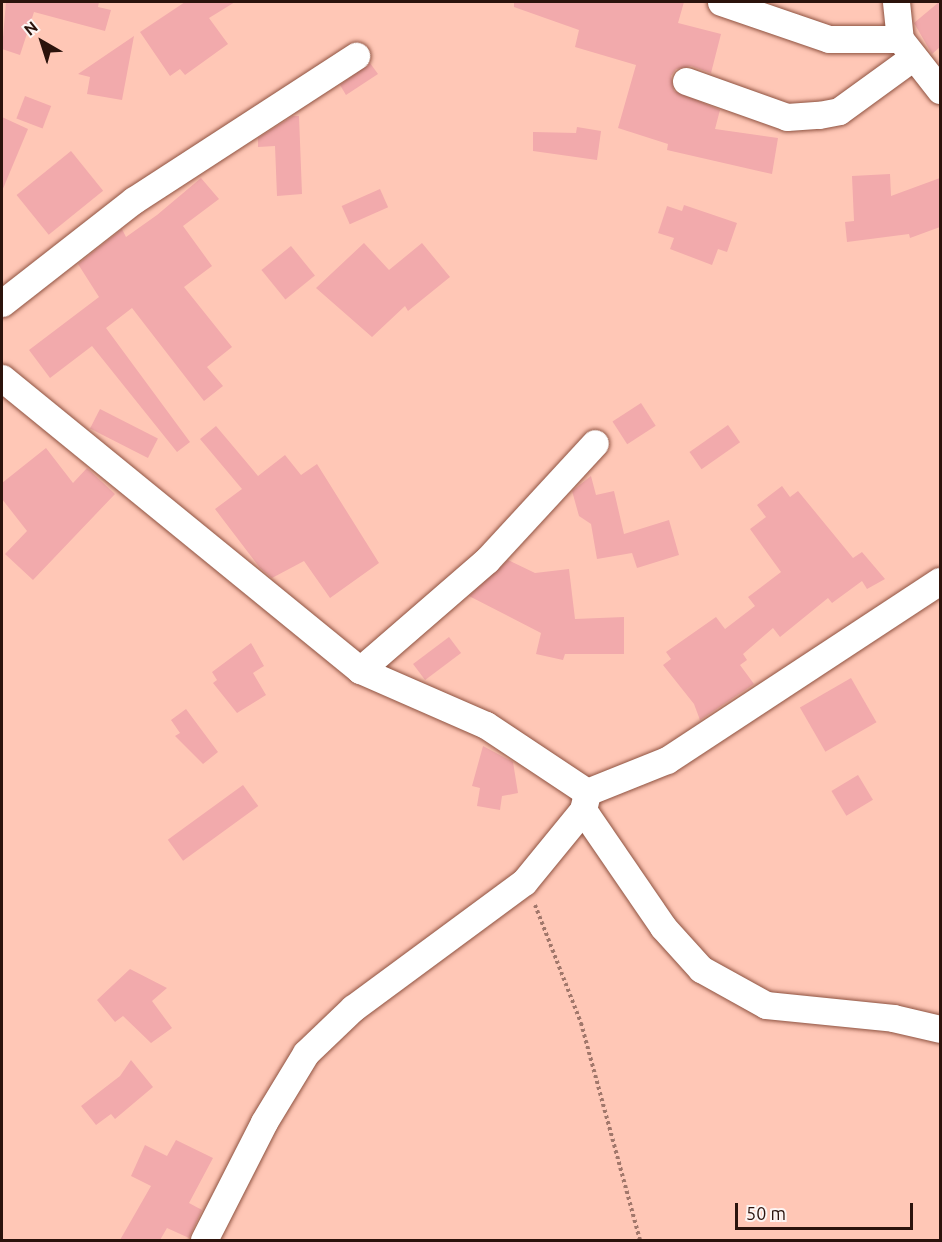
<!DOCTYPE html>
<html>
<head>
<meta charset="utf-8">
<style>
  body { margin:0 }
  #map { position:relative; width:942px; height:1242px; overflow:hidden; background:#ffc7b6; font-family:Ubuntu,sans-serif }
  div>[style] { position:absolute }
  .building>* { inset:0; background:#f2aaac; transform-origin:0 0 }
  .path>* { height:4px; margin-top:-2px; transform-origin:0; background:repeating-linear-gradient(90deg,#a1776b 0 3px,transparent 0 6px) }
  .roads { filter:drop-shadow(0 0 2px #8e5240) drop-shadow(0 0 2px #8e5240) }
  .street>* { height:27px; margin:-13.5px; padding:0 13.5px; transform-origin:13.5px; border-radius:13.5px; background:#fff }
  span { translate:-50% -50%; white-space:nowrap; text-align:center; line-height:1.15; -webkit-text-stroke:5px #fdf5f3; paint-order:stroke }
  .frame { position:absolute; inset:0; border:3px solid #2b130c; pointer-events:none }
  .north { position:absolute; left:12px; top:12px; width:60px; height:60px; -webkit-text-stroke:4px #fdf5f3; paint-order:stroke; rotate:321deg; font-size:16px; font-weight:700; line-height:24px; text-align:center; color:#2b130c }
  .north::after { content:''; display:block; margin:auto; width:21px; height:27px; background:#2b130c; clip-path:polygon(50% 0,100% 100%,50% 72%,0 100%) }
  .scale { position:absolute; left:735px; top:1203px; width:178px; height:27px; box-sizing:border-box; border:3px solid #2b130c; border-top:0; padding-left:8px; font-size:18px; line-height:21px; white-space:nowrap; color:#2b130c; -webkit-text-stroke:4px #fdf5f3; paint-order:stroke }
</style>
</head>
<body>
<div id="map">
  <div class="building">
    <i style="clip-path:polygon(6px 2px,99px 2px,98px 7px,111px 10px,105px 31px,34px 12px,20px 55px,2px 49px)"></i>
    <i style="clip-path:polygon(185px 2px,235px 2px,209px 18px,228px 44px,185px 75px,180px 69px,170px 76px,140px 32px)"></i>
    <i style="clip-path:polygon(514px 2px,684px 2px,678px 23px,721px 34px,711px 73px,691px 66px,676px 69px,671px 76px,674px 91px,720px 110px,715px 129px,778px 138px,772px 174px,667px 150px,668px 144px,618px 128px,636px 65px,575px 47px,579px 30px,514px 7px)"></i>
    <i style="clip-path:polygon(939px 2px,940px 47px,932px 54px,914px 23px)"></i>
    <i style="clip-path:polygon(134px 36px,122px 100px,87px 94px,90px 77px,78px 74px)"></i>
    <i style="clip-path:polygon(370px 63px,378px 74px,346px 95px,340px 85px)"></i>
    <i style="left:25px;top:96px;width:28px;height:24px;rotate:21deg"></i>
    <i style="clip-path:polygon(293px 116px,299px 116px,302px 194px,277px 196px,275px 146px,258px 147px,258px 138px)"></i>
    <i style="clip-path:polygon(2px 117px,28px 129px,2px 191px)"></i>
    <i style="clip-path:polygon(577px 127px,601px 131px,597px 160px,533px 151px,533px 132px,576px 133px)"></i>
    <i style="left:71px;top:151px;width:51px;height:70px;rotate:51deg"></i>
    <i style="clip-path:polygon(890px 174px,891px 196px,940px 178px,940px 227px,910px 238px,909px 234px,847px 242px,845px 222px,854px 221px,852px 176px)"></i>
    <i style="clip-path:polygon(201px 178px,219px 199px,183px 226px,212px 266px,184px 287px,232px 347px,207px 367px,223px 386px,204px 401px,132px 308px,106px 328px,190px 442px,177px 452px,92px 346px,50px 378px,29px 350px,99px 297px,78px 264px,122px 229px,126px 237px,157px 215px)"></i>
    <i style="left:380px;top:189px;width:20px;height:42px;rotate:66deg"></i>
    <i style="clip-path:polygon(684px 205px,737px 223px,727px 252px,718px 249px,712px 265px,670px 249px,674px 238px,658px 233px,667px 206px,682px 211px)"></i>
    <i style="clip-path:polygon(364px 243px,389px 270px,422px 243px,450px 277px,408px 311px,405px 306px,372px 337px,316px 288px)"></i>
    <i style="left:291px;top:246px;width:38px;height:38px;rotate:51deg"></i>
    <i style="left:641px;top:403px;width:27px;height:34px;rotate:57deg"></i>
    <i style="left:100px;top:409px;width:65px;height:22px;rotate:27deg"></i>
    <i style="left:728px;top:425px;width:21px;height:47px;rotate:55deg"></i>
    <i style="clip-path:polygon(216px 426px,258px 476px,285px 455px,301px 475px,317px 464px,379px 563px,330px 598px,304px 561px,272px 578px,260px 568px,215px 509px,242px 489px,200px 439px)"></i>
    <i style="clip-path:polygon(46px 448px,73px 483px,87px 468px,115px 494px,33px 580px,5px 554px,27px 531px,2px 499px,2px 483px)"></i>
    <i style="clip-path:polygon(591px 476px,596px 495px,614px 491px,624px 534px,669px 520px,679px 555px,637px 568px,632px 553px,597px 559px,591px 524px,579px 516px,572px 491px)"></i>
    <i style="clip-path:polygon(782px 486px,790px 497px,798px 491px,853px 558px,862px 552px,885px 579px,867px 589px,862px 581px,832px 603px,828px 598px,780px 637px,773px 628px,743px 654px,747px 660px,740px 665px,754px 684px,700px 720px,694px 704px,663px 665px,671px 659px,666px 652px,716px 617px,725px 629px,755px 606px,748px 597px,781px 572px,750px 529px,766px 517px,757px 505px)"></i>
    <i style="clip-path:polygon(508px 560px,535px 573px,569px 569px,575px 619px,624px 617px,624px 654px,565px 654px,563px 660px,536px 654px,541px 633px,469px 596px)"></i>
    <i style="left:449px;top:637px;width:20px;height:45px;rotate:53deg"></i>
    <i style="clip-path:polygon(251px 643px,264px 666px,253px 673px,266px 695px,237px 713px,213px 683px,217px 680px,212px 672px)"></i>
    <i style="left:851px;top:678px;width:51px;height:59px;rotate:60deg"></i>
    <i style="clip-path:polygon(186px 709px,218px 752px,203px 764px,175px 736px,180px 733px,171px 720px)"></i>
    <i style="clip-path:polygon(483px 746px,513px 762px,518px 793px,502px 796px,500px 810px,477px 806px,480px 788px,472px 786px)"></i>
    <i style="left:858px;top:775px;width:29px;height:31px;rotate:59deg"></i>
    <i style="left:243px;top:785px;width:26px;height:93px;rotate:54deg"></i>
    <i style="clip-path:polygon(130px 969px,167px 988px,152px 1001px,172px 1028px,151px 1043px,123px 1016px,115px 1022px,97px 1000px)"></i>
    <i style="clip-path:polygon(131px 1060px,153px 1087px,115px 1119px,111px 1114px,96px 1125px,81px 1106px,120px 1076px)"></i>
    <i style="clip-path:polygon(176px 1140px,213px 1158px,189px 1203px,202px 1210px,189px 1238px,167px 1228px,160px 1240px,120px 1240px,151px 1186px,131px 1176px,145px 1145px,167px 1156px)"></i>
  </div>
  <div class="path">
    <i style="left:535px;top:905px;width:127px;rotate:68.7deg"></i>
    <i style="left:581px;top:1023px;width:225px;rotate:74.8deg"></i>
  </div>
  <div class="roads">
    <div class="street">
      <i style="left:721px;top:2px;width:114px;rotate:18.9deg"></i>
      <i style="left:829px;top:39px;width:71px"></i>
      <i style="left:896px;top:2px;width:37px;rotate:84deg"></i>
      <i style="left:900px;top:39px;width:65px;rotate:51.9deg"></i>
      <i style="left:686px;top:81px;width:107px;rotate:19.6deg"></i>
      <i style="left:787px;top:117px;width:32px;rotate:-4deg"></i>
      <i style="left:819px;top:115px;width:20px;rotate:-11deg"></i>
      <i style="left:839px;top:111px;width:90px;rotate:-36deg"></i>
      <i style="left:2px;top:303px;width:167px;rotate:-38deg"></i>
      <i style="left:134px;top:200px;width:265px;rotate:-33deg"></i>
      <i style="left:2px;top:378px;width:462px;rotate:39.2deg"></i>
      <i style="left:360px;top:670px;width:137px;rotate:23.6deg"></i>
      <i style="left:486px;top:725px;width:121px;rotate:33.6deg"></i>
      <i style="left:587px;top:792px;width:86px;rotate:-21.8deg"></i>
      <i style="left:667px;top:760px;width:326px;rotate:-33.3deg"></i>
      <i style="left:360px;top:670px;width:168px;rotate:-40.9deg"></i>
      <i style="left:487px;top:560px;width:159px;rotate:-47.3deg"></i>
      <i style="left:583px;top:810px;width:142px;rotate:55.6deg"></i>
      <i style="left:663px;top:927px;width:57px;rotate:47.9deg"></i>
      <i style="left:701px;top:969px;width:74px;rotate:29deg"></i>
      <i style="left:766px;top:1005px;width:128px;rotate:5.8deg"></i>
      <i style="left:893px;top:1018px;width:48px;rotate:13.2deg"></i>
      <i style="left:204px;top:1240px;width:132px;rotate:-63deg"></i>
      <i style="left:264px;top:1122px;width:81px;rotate:-58.7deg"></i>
      <i style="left:306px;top:1053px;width:65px;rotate:-43.8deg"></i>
      <i style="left:353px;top:1008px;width:212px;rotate:-36.4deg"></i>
      <i style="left:524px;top:882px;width:93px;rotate:-50.7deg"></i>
      <i style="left:583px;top:810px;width:18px;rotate:-77deg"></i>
    </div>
  </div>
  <div class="frame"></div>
  <div class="north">N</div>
  <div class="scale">50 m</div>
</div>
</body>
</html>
